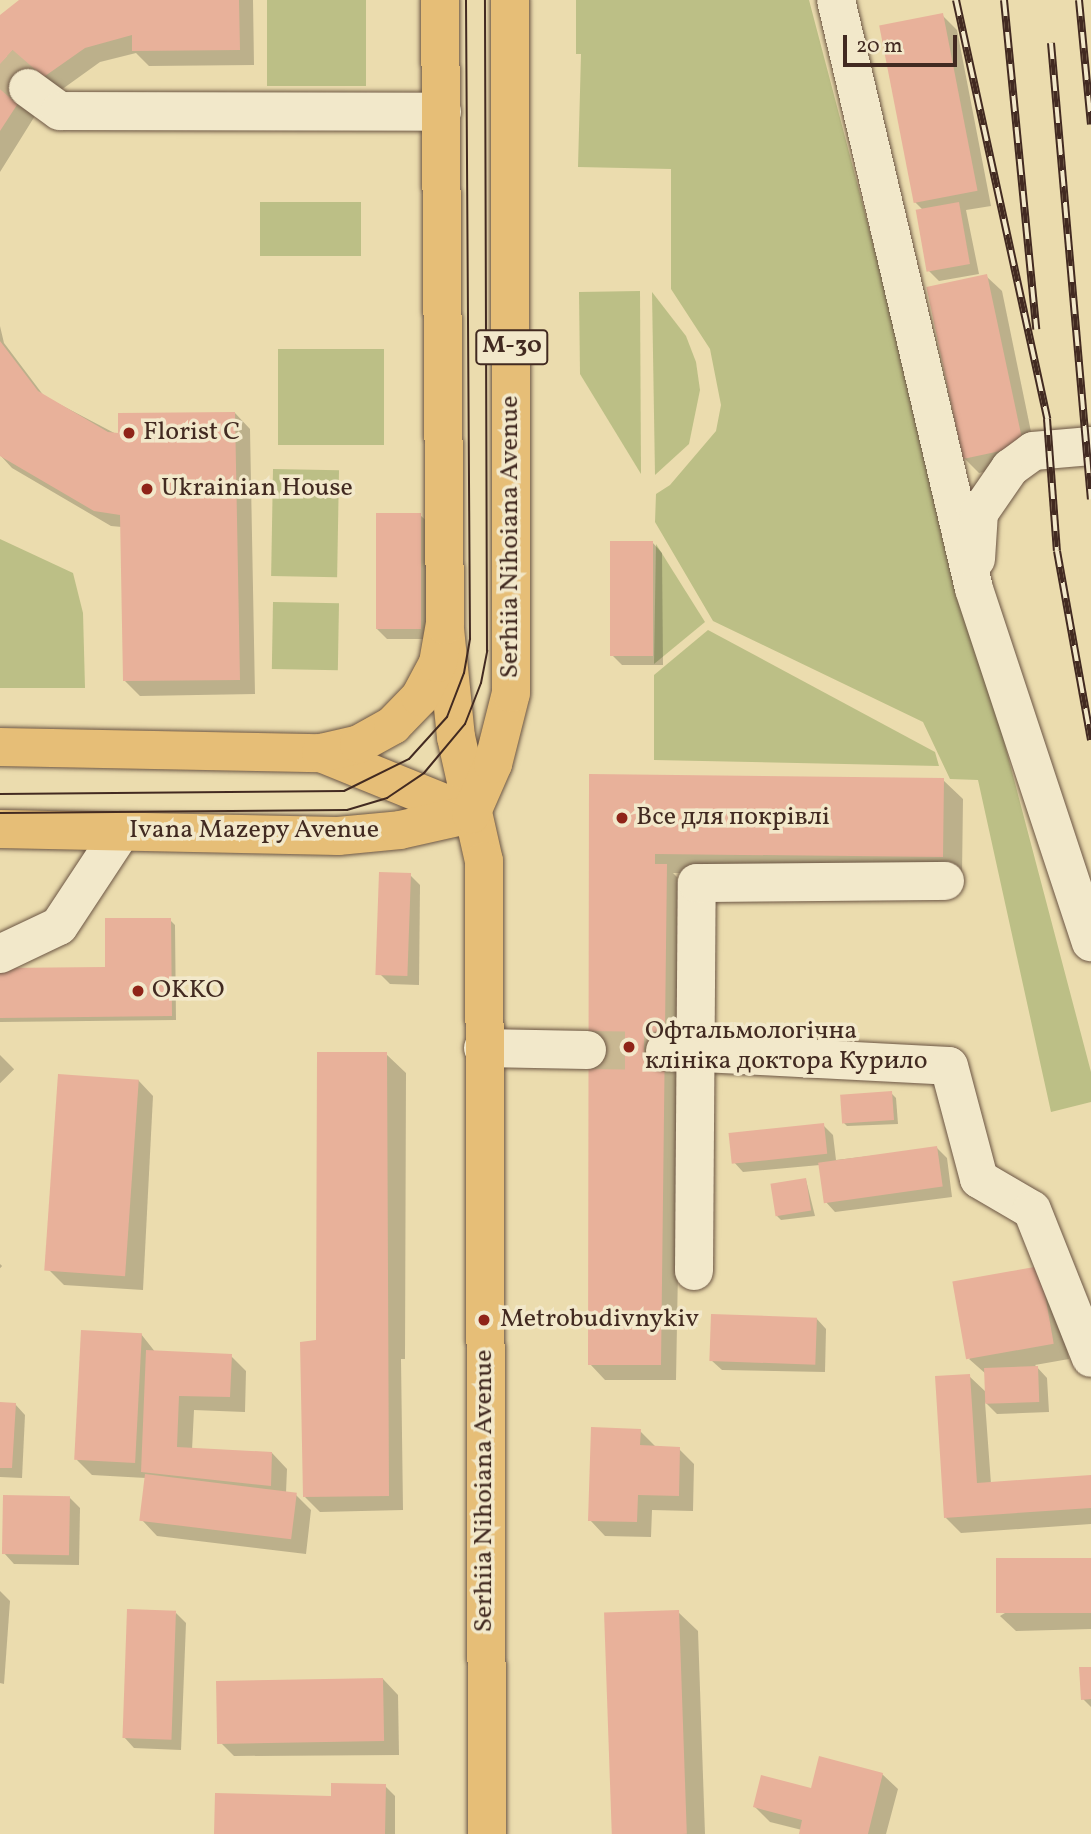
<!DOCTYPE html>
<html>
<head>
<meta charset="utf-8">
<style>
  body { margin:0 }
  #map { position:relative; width:1091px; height:1834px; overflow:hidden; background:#ebdcae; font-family:Vollkorn,serif }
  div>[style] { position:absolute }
  .green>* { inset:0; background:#bcbf86; transform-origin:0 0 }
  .shadow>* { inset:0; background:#0003; transform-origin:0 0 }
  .building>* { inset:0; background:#e8b19a; transform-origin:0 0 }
  .minor-tunnel>* { height:38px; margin-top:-19px; transform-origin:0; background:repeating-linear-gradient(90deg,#c9b892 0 38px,transparent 0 57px) }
  .roads { filter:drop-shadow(0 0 2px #6c5644) drop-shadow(0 0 2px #6c5644) }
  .minor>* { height:38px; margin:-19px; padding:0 19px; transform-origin:19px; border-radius:19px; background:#f2e8ca }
  .major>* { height:38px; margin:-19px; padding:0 19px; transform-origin:19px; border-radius:19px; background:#e6be77 }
  .highway>* { height:38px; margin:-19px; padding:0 19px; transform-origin:19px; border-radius:19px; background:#e6be77 }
  .tram>* { height:2px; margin:-1px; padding:0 1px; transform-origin:1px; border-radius:1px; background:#422a21 }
  .rail>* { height:8px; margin-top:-4px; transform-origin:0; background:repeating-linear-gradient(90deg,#f2e8ca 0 16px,#422a21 0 32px); box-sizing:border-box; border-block:2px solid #422a21 }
  .dots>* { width:19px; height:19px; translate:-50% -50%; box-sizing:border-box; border:4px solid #f2e8ca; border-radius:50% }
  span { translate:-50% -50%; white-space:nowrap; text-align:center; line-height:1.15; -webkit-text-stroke:7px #f2e8ca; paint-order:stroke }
  .shield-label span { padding:2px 5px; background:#f2e8ca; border:2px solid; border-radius:5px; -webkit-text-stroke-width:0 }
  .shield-label { font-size:24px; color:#422a21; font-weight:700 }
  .poi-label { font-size:26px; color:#422a21 }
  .left { translate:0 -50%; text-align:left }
  .street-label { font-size:26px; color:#422a21 }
  .scale { position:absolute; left:843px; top:35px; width:114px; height:32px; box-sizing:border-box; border:4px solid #422a21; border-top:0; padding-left:9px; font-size:21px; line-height:24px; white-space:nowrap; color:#422a21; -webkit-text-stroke:5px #f2e8ca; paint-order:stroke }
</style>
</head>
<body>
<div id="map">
  <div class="green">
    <i style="left:267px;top:0;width:99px;height:86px"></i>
    <i style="clip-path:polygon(576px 0,809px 0,1091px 1072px,1091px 1102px,1051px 1112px,978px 780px,950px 779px,923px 722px,713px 621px,655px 522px,656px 494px,670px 485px,716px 431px,721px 405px,710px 349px,671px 289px,671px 169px,578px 167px,581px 54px,576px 54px)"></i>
    <i style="left:361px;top:202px;width:54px;height:101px;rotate:90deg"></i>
    <i style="clip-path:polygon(640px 291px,641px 474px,580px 374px,579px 292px)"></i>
    <i style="clip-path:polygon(652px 292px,686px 336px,696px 362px,700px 390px,689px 444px,655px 475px)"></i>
    <i style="left:384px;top:349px;width:96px;height:106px;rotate:90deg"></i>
    <i style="left:273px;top:469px;width:66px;height:107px;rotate:1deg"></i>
    <i style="clip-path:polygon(0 539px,73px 573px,83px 613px,85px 688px,0 688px)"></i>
    <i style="clip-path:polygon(656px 544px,705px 622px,654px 664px)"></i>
    <i style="left:273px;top:602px;width:66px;height:67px;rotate:1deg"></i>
    <i style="clip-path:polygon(708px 630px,935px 752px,939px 766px,654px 760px,654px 675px)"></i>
  </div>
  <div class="shadow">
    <i style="clip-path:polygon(22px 0,253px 0,254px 65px,149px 66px,136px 53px,100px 62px,43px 103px,0 172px,0 17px)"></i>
    <i style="clip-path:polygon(942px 15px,957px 30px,991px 206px,966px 210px,979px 274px,939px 281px,928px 270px,922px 209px,915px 202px)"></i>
    <i style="clip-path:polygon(986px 276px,1002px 291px,1037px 461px,979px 473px,964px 458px)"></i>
    <i style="clip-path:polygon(0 326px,4px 343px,44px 396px,120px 436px,235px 413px,250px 429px,255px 694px,140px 696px,125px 681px,122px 527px,111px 526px,12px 468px,0 455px)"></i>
    <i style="clip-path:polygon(420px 515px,431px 525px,431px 639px,387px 639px,377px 629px)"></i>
    <i style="clip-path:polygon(652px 542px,662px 553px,663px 665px,622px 665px,612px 655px)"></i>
    <i style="clip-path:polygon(591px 776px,943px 780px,963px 799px,962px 875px,673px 873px,685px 885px,676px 1380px,605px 1380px,590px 1364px)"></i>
    <i style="clip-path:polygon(410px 875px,420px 885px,419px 985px,390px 984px,380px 974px)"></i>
    <i style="clip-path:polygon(170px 920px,175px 925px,176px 1020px,0 1022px,0 970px,107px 968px)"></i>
    <i style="clip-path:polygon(386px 1054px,406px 1073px,405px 1359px,401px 1359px,403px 1510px,320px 1512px,305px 1497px)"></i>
    <i style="left:0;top:1055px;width:20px;height:203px;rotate:45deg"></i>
    <i style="clip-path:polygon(138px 1080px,153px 1096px,143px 1290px,64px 1285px,49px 1270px)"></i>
    <i style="clip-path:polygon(891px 1093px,896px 1098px,898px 1124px,847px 1126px,843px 1122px)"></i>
    <i style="clip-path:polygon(823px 1125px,833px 1135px,836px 1160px,937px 1148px,947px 1158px,952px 1197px,835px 1212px,825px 1201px,820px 1165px,743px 1172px,733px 1161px)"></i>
    <i style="clip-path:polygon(806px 1180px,815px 1216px,781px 1220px,776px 1215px)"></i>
    <i style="left:0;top:1264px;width:3px;height:100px;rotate:45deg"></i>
    <i style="clip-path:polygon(1054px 1284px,1069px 1359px,1035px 1365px,1047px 1378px,1049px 1412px,997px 1414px,985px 1402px,991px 1484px,1091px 1477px,1091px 1524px,961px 1533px,946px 1518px,969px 1376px,987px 1393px,986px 1374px,969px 1359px)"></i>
    <i style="clip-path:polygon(816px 1318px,826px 1329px,825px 1372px,722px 1370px,711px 1360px)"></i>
    <i style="clip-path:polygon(141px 1334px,156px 1353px,231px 1356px,246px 1371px,245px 1412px,194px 1410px,192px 1450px,272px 1453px,287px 1469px,286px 1493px,296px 1495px,311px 1510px,306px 1554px,157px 1536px,142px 1520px,146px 1478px,92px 1475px,77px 1460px)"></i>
    <i style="clip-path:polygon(0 1403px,15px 1404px,25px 1415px,22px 1478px,0 1477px)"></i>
    <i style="clip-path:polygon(640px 1431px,655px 1446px,679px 1449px,694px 1464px,693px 1511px,652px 1510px,651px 1537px,605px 1536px,590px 1520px)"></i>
    <i style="clip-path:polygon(70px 1498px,80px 1508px,79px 1565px,14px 1564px,4px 1553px)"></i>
    <i style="clip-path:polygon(1091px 1560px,1091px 1629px,1016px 1631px,1000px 1616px)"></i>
    <i style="clip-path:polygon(0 1591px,10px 1601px,4px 1684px,0 1683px)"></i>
    <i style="clip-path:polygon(678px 1612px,698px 1631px,705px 1834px,614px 1834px)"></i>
    <i style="clip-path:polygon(176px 1613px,186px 1623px,181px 1750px,134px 1748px,124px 1737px)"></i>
    <i style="clip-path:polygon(1091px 1668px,1091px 1707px,1083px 1699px)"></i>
    <i style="clip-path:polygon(383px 1679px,398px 1695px,399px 1755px,234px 1756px,219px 1741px)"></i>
    <i style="clip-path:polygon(882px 1774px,898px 1789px,886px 1834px,801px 1834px,802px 1830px,770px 1822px,755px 1807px)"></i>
    <i style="clip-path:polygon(385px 1786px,395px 1796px,395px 1834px,216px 1834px)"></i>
  </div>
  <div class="building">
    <i style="clip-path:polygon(19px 0,239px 0,240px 50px,132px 51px,132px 35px,85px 48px,28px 88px,0 131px,0 15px)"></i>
    <i style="left:943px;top:13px;width:181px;height:65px;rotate:79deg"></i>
    <i style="left:959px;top:202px;width:63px;height:44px;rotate:80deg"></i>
    <i style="left:987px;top:274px;width:176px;height:62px;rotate:78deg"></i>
    <i style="clip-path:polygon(0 341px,38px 391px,108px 432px,118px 433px,118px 413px,235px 412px,240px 680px,123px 681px,120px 515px,94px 511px,0 456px)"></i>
    <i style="left:376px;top:513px;width:45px;height:116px"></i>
    <i style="left:610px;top:541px;width:43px;height:115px"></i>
    <i style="clip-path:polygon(589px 774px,944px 778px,943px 857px,655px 854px,655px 864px,667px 864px,661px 1365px,588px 1365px)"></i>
    <i style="left:379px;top:872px;width:32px;height:103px;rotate:2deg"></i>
    <i style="clip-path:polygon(105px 918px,171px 918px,172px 1016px,0 1018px,0 968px,105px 967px)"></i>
    <i style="clip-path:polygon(317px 1052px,387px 1052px,389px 1496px,303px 1497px,300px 1342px,316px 1340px)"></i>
    <i style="left:58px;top:1074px;width:81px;height:197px;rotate:4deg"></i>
    <i style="left:892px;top:1091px;width:29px;height:52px;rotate:86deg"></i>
    <i style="left:824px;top:1123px;width:31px;height:96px;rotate:84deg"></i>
    <i style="left:937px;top:1146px;width:41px;height:120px;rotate:82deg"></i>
    <i style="left:806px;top:1178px;width:33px;height:36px;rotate:81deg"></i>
    <i style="left:1040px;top:1266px;width:79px;height:89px;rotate:80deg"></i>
    <i style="left:711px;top:1314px;width:106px;height:47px;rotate:2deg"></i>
    <i style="left:81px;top:1330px;width:61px;height:130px;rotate:3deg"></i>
    <i style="clip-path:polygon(146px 1350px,232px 1354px,230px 1397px,179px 1396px,177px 1447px,272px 1452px,271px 1486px,141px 1472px)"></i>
    <i style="left:1038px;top:1366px;width:36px;height:54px;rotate:88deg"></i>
    <i style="clip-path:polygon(970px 1374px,977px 1483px,1091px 1475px,1091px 1508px,944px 1518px,935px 1376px)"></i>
    <i style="clip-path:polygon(0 1402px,16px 1403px,12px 1468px,0 1468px)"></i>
    <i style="clip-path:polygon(591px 1427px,641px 1429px,640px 1445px,680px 1447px,679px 1496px,638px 1495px,637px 1522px,588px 1521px)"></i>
    <i style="left:145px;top:1474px;width:153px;height:47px;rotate:7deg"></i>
    <i style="left:3px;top:1495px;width:67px;height:59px;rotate:1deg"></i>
    <i style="left:1091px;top:1558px;width:55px;height:95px;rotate:90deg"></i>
    <i style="left:127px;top:1609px;width:49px;height:129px;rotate:2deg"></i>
    <i style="left:679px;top:1610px;width:224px;height:75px;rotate:88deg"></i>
    <i style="clip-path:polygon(1079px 1667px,1091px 1667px,1091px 1699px,1081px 1700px)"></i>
    <i style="left:383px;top:1678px;width:63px;height:167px;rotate:89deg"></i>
    <i style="clip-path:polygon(819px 1756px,883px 1773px,868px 1834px,799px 1834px,802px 1820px,753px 1807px,761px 1775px,811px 1788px)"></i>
    <i style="clip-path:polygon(331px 1783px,386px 1784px,385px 1834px,214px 1834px,215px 1793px,331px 1796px)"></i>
  </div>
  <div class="minor-tunnel">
    <i style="left:0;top:64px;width:37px;rotate:41deg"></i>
    <i style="left:587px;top:1050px;width:78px;rotate:0.7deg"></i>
  </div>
  <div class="roads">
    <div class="minor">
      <i style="left:836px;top:0;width:605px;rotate:76.81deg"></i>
      <i style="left:974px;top:589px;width:372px;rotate:71.7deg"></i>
      <i style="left:28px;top:88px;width:39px;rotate:36deg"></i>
      <i style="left:60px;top:111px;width:382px;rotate:0.1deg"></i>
      <i style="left:976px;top:559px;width:46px;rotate:-86.3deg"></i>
      <i style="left:979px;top:513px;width:55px;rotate:-55.4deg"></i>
      <i style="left:1010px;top:468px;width:29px;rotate:-36deg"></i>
      <i style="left:1033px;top:451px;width:58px;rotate:-4.9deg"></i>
      <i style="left:0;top:954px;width:65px;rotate:-25.4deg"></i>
      <i style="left:59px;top:926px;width:113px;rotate:-56.6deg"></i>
      <i style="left:483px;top:1048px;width:104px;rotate:1.1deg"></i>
      <i style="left:665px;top:1051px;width:284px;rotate:3deg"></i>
      <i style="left:949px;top:1066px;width:117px;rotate:75.1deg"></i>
      <i style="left:979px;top:1179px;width:61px;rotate:30.3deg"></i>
      <i style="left:1032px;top:1210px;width:159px;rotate:68.3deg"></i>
      <i style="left:694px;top:1271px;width:388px;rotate:-89.6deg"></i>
      <i style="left:697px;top:883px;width:248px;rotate:-0.5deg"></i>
    </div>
    <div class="major">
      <i style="left:445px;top:629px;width:109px;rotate:84.2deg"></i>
      <i style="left:456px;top:737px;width:127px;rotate:77.3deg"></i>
      <i style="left:484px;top:861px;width:973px;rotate:89.82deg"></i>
      <i style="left:321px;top:753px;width:162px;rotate:22.1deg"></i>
    </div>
    <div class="highway">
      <i style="left:0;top:747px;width:321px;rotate:1.1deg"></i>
      <i style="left:321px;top:753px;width:39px;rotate:-13deg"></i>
      <i style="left:359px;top:744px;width:39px;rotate:-29deg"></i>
      <i style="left:393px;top:725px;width:39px;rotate:-46deg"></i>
      <i style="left:420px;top:697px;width:38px;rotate:-62deg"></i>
      <i style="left:438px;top:663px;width:39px;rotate:-80deg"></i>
      <i style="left:445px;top:625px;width:625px;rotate:-90.46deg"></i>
      <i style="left:0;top:829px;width:338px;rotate:1.2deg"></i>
      <i style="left:338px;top:836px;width:62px;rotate:-5.5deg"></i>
      <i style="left:400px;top:830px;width:73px;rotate:-12.7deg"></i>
      <i style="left:471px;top:814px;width:55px;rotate:-66.3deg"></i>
      <i style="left:493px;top:764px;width:73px;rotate:-75.8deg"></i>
      <i style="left:511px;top:693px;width:693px;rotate:-90.08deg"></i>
    </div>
  </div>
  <div class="tram">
    <i style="left:0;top:794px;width:344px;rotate:-0.5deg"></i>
    <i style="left:344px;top:791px;width:72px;rotate:-26.2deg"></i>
    <i style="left:409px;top:759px;width:57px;rotate:-47.9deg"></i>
    <i style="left:447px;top:717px;width:47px;rotate:-68.9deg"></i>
    <i style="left:464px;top:673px;width:35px;rotate:-80deg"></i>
    <i style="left:470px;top:639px;width:639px;rotate:-90.36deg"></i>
    <i style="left:0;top:813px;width:347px;rotate:-0.5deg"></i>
    <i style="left:347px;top:810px;width:42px;rotate:-16.7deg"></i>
    <i style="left:387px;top:798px;width:45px;rotate:-34deg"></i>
    <i style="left:424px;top:773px;width:64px;rotate:-50.1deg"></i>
    <i style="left:465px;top:724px;width:44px;rotate:-68.7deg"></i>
    <i style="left:481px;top:683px;width:33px;rotate:-79deg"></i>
    <i style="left:487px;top:651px;width:651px;rotate:-90.18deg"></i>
  </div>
  <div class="rail">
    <i style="left:956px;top:0;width:429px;rotate:77.7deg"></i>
    <i style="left:1047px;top:419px;width:132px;rotate:85.7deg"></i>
    <i style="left:1057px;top:551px;width:192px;rotate:79.8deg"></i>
    <i style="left:1004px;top:0;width:331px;rotate:84.4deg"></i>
    <i style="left:1079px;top:0;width:125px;rotate:84.5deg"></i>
    <i style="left:1051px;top:43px;width:458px;rotate:85deg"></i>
  </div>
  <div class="dots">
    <i style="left:129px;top:433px;background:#8f2418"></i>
    <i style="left:147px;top:489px;background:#8f2418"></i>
    <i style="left:622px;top:818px;background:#8f2418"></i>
    <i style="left:138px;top:991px;background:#8f2418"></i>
    <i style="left:629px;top:1047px;background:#8f2418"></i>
    <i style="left:484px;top:1320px;background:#8f2418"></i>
  </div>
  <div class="shield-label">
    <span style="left:512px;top:347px">М-30</span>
  </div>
  <div class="poi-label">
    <span class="left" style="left:143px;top:433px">Florist C</span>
    <span class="left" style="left:161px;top:489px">Ukrainian House</span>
    <span class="left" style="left:636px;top:818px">Все для покрівлі</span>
    <span class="left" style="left:152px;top:991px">OKKO</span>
    <span class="left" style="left:645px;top:1047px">Офтальмологічна<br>клініка доктора Курило</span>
    <span class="left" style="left:500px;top:1320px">Metrobudivnykiv</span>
  </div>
  <div class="street-label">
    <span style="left:511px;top:537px;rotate:-90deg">Serhiia Nihoiana Avenue</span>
    <span style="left:254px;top:831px">Ivana Mazepy Avenue</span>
    <span style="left:485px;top:1491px;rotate:-90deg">Serhiia Nihoiana Avenue</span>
  </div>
  <div class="scale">20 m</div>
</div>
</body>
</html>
